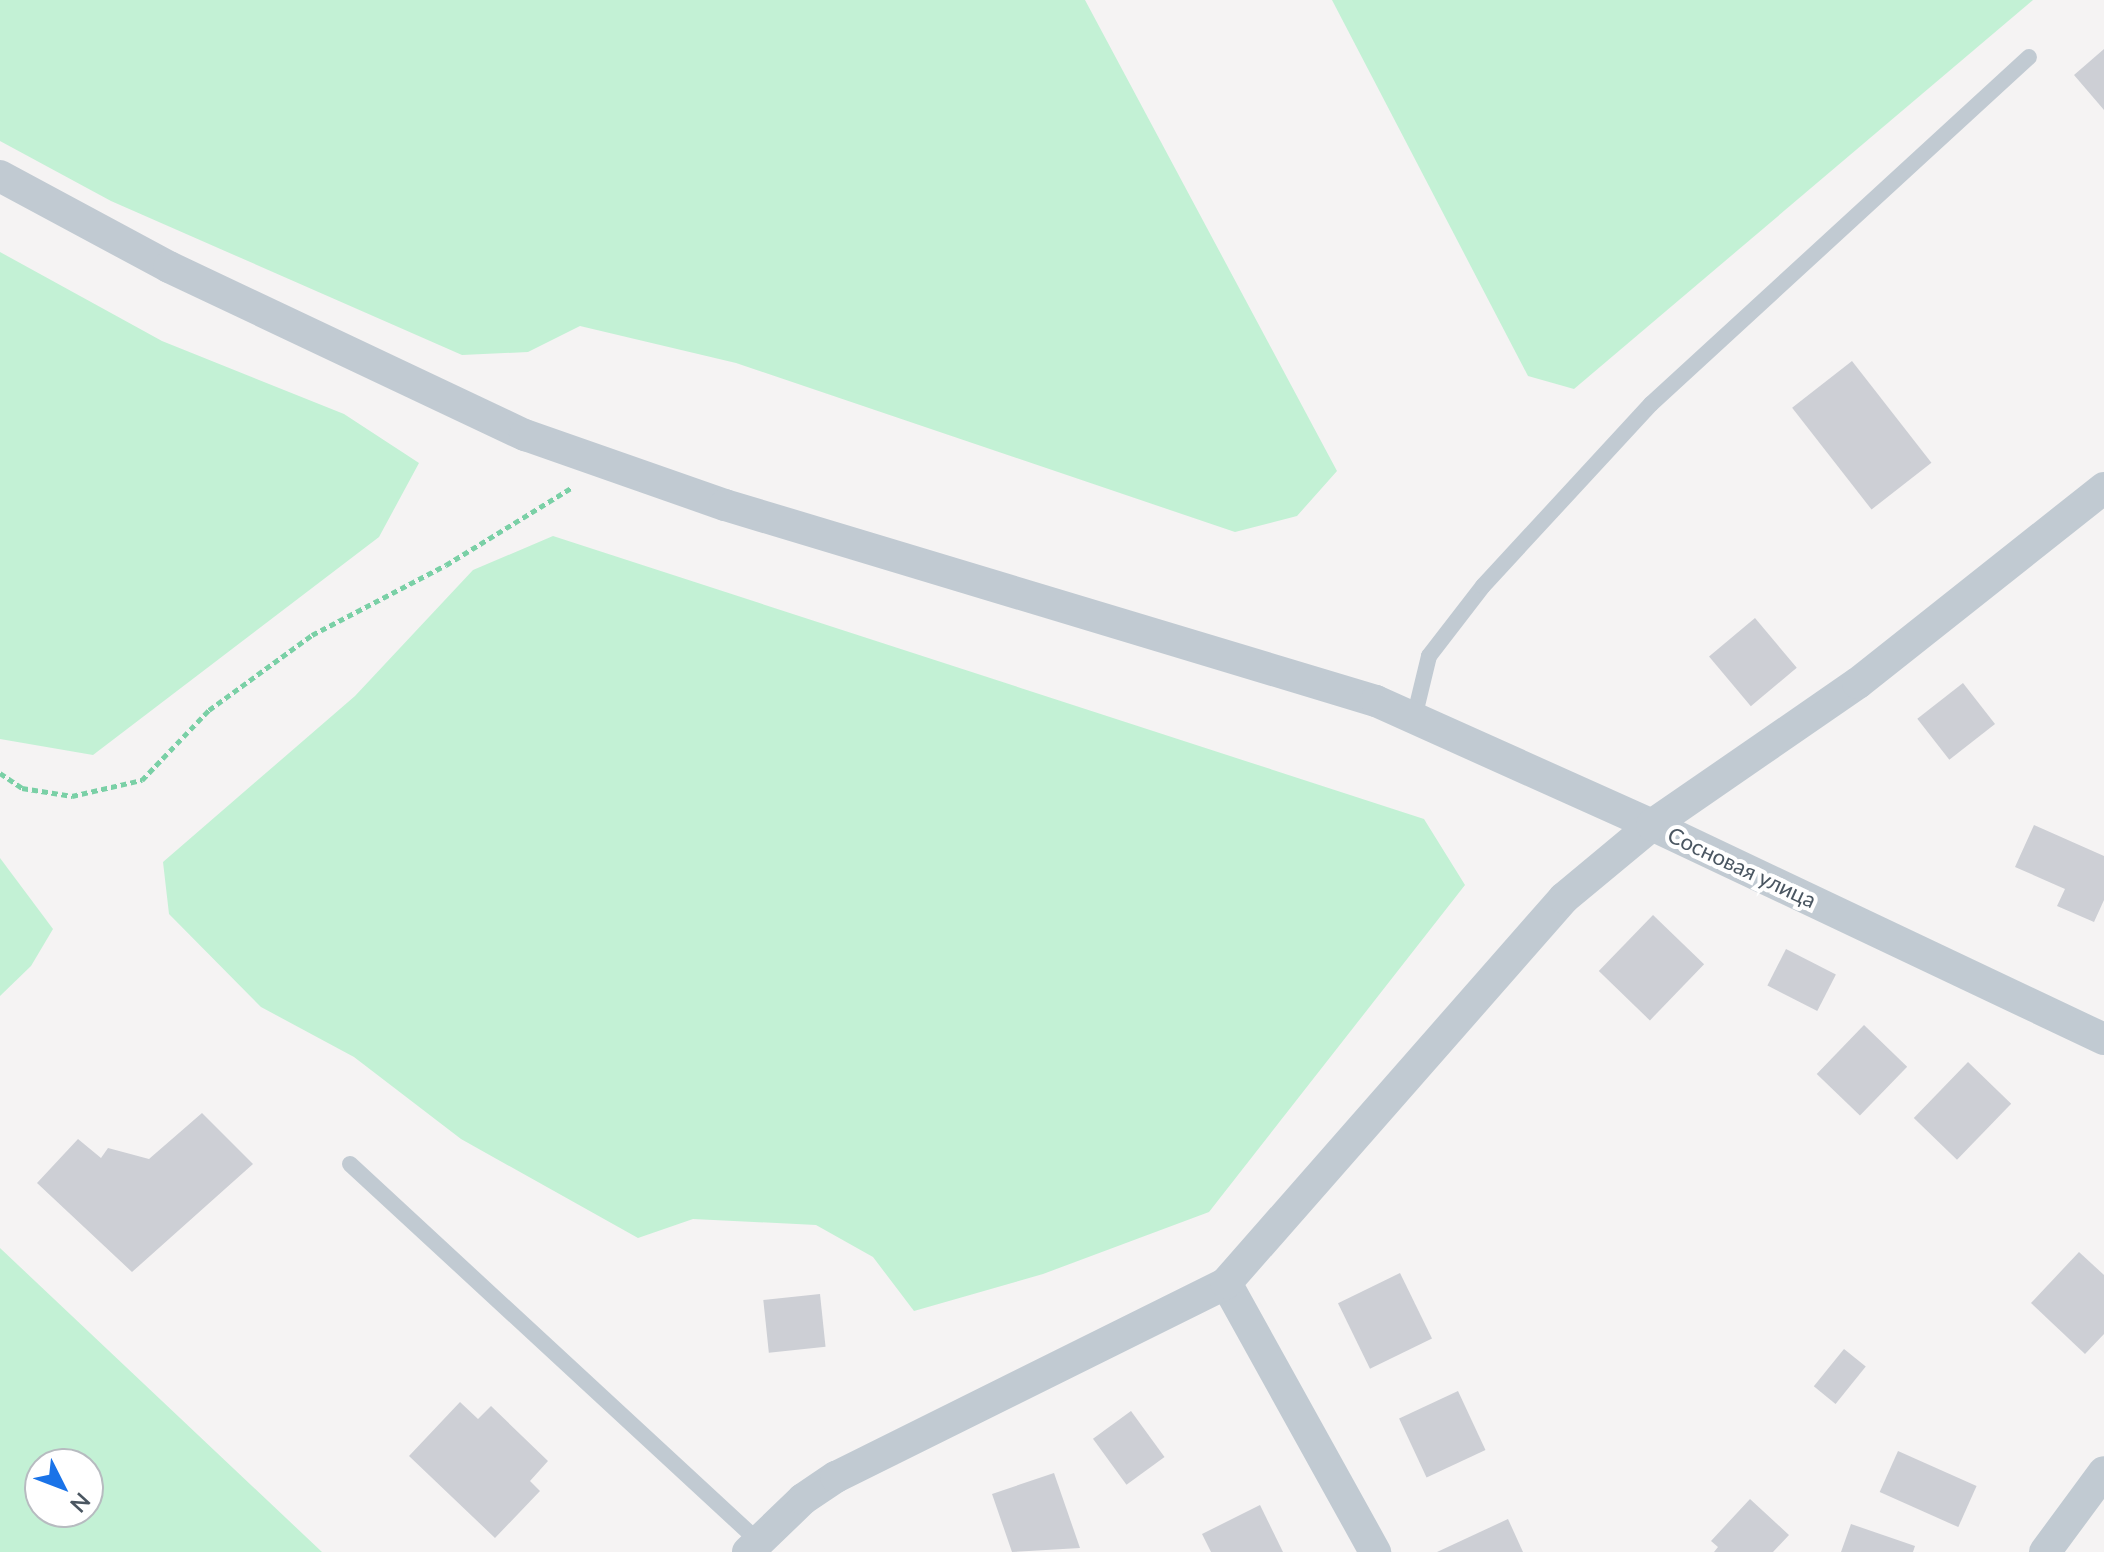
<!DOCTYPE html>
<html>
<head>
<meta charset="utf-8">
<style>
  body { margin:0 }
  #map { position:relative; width:2104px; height:1552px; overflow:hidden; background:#f5f3f3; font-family:Lato,sans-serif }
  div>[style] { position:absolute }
  .green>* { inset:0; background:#c3f1d5 }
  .building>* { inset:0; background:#cdcfd5; transform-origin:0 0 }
  .path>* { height:5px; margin-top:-2.5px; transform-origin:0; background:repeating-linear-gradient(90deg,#7ad0a6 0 6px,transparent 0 10px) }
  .lane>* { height:16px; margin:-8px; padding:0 8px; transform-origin:8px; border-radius:8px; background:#c1cad2 }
  .street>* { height:32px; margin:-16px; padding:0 16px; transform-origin:16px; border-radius:16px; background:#c1cad2 }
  span { translate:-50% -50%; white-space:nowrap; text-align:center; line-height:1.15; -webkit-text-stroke:8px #fff; paint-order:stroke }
  .street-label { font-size:22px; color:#4a5661 }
  .north { position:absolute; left:24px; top:1448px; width:80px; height:80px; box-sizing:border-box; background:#fff; border:2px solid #b7bbc0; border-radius:50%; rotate:132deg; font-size:22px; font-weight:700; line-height:32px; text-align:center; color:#4a5661 }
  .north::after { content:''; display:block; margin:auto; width:28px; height:36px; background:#1a73e8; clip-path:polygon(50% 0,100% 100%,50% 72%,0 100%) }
</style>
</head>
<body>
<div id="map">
  <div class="green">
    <i style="clip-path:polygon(0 0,1085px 0,1337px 471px,1297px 516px,1235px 532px,736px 363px,580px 326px,528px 352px,462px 355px,111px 201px,0 141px)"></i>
    <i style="clip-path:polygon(1332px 0,2033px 0,1574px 389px,1528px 376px)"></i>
    <i style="clip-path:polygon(0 252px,162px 341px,344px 414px,419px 463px,379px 537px,93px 755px,0 739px)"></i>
    <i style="clip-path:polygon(553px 536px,1424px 819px,1465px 885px,1209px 1212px,1043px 1274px,914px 1311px,873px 1257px,816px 1225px,693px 1219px,638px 1238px,461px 1139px,354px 1057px,261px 1007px,169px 914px,163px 862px,355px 696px,473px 570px)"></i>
    <i style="clip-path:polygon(0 858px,53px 929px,31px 966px,0 996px)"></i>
    <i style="clip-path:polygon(evenodd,0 1248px,322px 1552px,0 1552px,0 1248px,40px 1464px,88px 1464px,88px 1512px,40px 1512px,40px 1464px)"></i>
  </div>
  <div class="building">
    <i style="clip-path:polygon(2104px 49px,2104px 110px,2074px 75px)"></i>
    <i style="left:1852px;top:361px;width:129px;height:76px;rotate:52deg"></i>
    <i style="left:1755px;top:618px;width:65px;height:60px;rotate:50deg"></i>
    <i style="left:1963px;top:683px;width:52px;height:58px;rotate:52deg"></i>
    <i style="clip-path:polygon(2034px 825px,2104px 856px,2104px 900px,2094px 922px,2057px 906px,2065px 889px,2015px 867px)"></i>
    <i style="left:1653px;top:915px;width:71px;height:78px;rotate:44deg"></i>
    <i style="left:1786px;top:949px;width:56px;height:41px;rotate:27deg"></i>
    <i style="left:1864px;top:1025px;width:60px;height:68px;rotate:44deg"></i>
    <i style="left:1968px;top:1062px;width:60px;height:78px;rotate:44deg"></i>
    <i style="clip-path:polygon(202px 1113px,253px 1164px,132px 1272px,37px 1183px,78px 1139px,101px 1158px,108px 1148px,149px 1159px)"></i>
    <i style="clip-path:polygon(2079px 1252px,2104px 1275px,2104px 1334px,2085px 1354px,2031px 1303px)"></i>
    <i style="left:1400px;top:1273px;width:73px;height:69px;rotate:64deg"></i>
    <i style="left:820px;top:1294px;width:53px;height:57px;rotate:84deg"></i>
    <i style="left:1844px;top:1349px;width:28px;height:48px;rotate:39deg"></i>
    <i style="left:1458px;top:1391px;width:65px;height:65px;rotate:65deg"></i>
    <i style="clip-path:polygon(460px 1402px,478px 1419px,491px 1406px,548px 1461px,530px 1481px,540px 1491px,495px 1538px,409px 1456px)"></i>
    <i style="left:1131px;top:1411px;width:57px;height:47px;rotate:54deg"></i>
    <i style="left:1898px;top:1451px;width:86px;height:45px;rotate:24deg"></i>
    <i style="clip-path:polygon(1054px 1473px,1080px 1548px,1012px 1552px,992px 1494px)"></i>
    <i style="clip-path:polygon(1750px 1499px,1789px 1535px,1773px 1552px,1714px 1552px,1718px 1547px,1711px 1541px)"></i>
    <i style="clip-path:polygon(1260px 1505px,1283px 1552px,1211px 1552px,1202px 1534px)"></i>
    <i style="clip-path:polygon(1508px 1519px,1523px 1552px,1437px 1552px)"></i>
    <i style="clip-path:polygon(1851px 1524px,1915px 1546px,1913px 1552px,1841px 1552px)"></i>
  </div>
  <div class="path">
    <i style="left:0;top:773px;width:27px;rotate:34deg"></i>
    <i style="left:22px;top:788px;width:51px;rotate:9.1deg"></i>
    <i style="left:72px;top:796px;width:72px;rotate:-12.9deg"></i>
    <i style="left:142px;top:780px;width:97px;rotate:-46.3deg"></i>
    <i style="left:209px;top:710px;width:127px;rotate:-36.1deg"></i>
    <i style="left:312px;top:635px;width:151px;rotate:-27.6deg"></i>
    <i style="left:446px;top:565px;width:147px;rotate:-31.6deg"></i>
  </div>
  <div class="lane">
    <i style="left:1414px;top:718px;width:64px;rotate:-76.4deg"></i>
    <i style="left:1429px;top:656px;width:88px;rotate:-52.4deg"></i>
    <i style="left:1483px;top:586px;width:248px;rotate:-47.3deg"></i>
    <i style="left:1651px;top:404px;width:513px;rotate:-42.55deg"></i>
    <i style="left:350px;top:1164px;width:554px;rotate:42.73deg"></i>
  </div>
  <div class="street">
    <i style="left:0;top:176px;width:192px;rotate:28.3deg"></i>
    <i style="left:169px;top:267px;width:394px;rotate:25.3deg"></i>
    <i style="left:525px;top:435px;width:212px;rotate:19.3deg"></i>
    <i style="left:725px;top:505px;width:680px;rotate:16.76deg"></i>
    <i style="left:1376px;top:701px;width:303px;rotate:24.2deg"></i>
    <i style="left:1652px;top:825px;width:500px;rotate:25.34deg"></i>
    <i style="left:1226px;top:1283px;width:308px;rotate:61deg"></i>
    <i style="left:748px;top:1552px;width:76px;rotate:-43.9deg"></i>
    <i style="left:803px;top:1499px;width:40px;rotate:-34deg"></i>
    <i style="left:836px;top:1477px;width:436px;rotate:-26.4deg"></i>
    <i style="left:1226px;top:1283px;width:512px;rotate:-48.72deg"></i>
    <i style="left:1564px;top:898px;width:114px;rotate:-39.7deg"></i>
    <i style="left:1652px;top:825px;width:250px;rotate:-34.6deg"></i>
    <i style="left:1858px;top:683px;width:314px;rotate:-38.4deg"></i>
    <i style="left:2045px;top:1552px;width:99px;rotate:-53.6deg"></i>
  </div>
  <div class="street-label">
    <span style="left:1742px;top:867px;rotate:25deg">Сосновая улица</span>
  </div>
  <div class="north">N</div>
</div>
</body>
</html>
